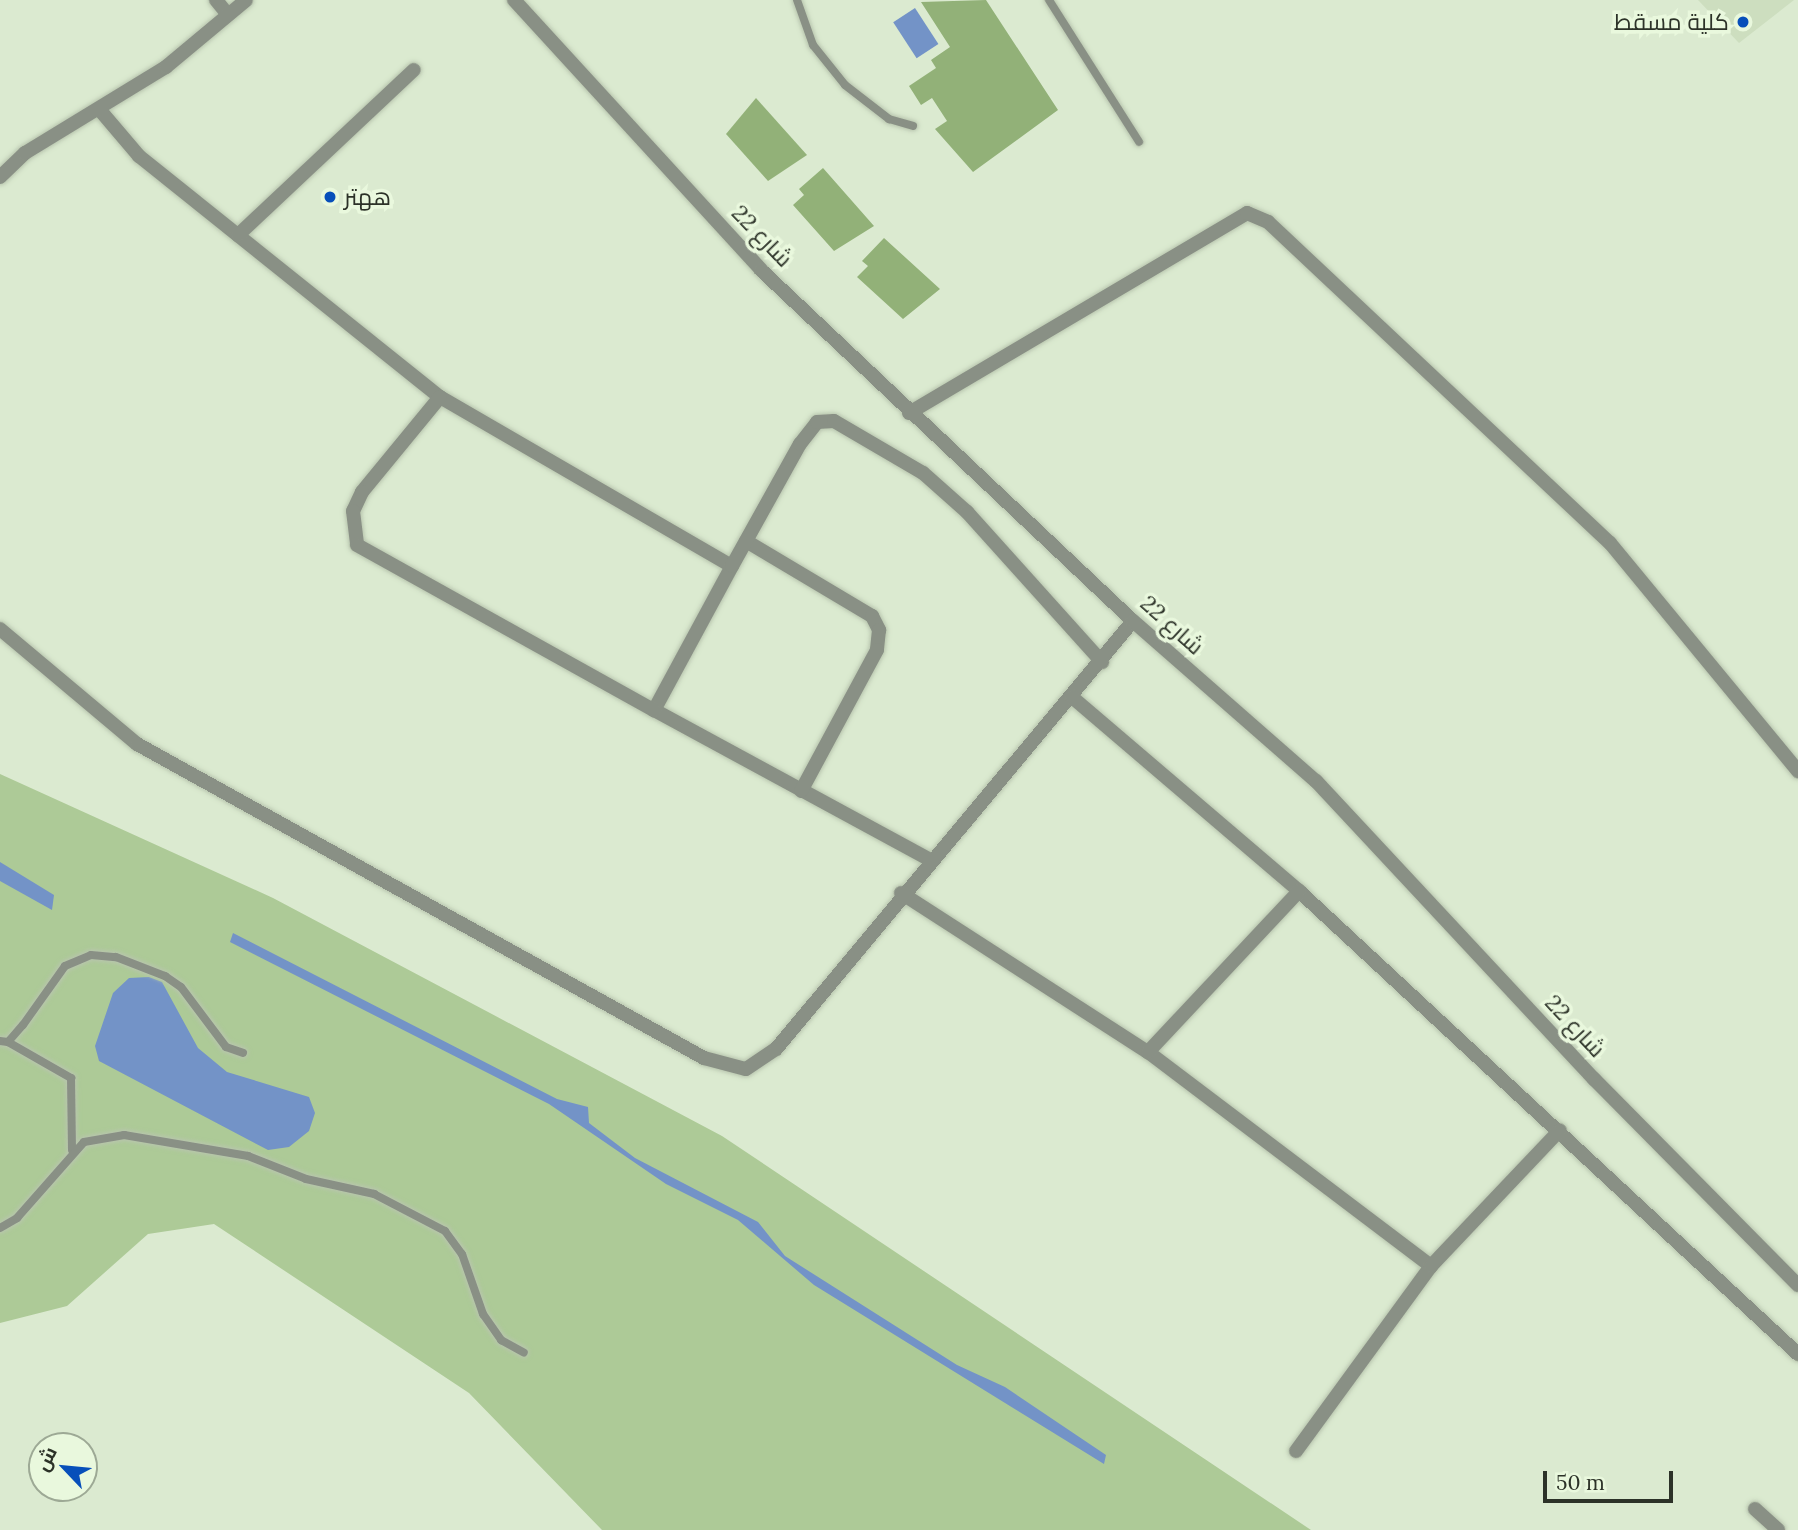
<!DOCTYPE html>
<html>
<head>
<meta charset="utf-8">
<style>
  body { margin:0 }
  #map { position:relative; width:1798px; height:1530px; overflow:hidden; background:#dbead0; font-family:Lora,Cairo,serif }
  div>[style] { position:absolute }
  .built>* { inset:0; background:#cddebf }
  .green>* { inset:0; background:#adca97 }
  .water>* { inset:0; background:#7393c7; transform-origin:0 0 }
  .building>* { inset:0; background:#92b178 }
  .roads { filter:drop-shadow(0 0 2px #b8c5ae) drop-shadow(0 0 2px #b8c5ae) }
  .service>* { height:8px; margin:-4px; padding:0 4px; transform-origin:4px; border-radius:4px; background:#899085 }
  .minor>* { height:14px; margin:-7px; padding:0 7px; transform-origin:7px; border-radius:7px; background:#899085 }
  .tertiary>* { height:14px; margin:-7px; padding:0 7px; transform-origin:7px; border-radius:7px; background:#899085 }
  .dots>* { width:19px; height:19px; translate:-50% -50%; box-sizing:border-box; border:4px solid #e9f8dd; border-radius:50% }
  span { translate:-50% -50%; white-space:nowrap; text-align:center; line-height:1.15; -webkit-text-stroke:7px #e9f8dd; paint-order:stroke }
  .poi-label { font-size:23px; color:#2c3228 }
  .right { translate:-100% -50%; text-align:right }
  .left { translate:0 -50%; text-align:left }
  .street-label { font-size:23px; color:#2c3228 }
  .north { position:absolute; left:28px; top:1432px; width:70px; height:70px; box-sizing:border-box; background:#e9f8dd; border:2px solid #9da995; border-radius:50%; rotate:296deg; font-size:19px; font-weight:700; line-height:28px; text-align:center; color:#2c3228 }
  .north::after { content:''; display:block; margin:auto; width:24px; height:32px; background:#074fba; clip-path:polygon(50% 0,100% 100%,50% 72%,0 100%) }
  .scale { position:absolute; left:1543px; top:1471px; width:130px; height:32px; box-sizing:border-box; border:4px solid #2c3228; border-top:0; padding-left:9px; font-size:21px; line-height:24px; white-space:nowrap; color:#2c3228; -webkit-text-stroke:5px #e9f8dd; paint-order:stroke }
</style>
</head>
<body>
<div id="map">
  <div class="built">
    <i style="clip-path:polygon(1698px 0,1794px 0,1739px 43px)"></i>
  </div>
  <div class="green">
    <i style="clip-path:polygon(0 774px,273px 898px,722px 1136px,1311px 1530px,602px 1530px,469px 1393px,214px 1224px,148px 1234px,67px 1306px,0 1323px)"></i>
  </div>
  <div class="water">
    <i style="left:915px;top:8px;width:43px;height:26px;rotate:57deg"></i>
    <i style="clip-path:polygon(0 862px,54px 895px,52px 910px,0 881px)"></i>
    <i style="clip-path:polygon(233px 933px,557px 1099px,588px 1107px,589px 1123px,635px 1158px,758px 1222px,785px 1256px,957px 1365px,1005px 1387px,1106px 1455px,1104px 1464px,814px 1285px,738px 1220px,666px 1184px,549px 1104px,230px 942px)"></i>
    <i style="clip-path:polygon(149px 977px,162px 982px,198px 1048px,227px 1072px,309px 1097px,315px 1113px,309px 1131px,289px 1147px,268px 1150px,99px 1061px,95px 1046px,113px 993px,129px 978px)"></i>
  </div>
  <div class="building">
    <i style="clip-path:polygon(986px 0,1058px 110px,973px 172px,935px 129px,947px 121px,932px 98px,921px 105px,909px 86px,936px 68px,931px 60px,950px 47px,921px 2px)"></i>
    <i style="clip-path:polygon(756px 98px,807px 155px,768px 181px,726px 134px)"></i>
    <i style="clip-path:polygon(823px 168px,874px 226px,834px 251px,793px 205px,804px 195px,799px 189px)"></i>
    <i style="clip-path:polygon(884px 238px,940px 289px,903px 319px,857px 277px,868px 266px,862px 261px)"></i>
  </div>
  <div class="roads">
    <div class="service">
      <i style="left:797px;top:0;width:48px;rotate:70.4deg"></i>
      <i style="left:813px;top:45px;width:51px;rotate:51.3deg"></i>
      <i style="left:845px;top:85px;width:56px;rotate:37.7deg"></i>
      <i style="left:889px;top:119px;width:25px;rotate:16deg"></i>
      <i style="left:1049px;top:0;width:168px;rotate:57.6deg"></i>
      <i style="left:0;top:1041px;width:8px;rotate:7deg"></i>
      <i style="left:8px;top:1042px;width:23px;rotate:-49deg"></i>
      <i style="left:23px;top:1025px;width:72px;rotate:-54.6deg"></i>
      <i style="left:65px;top:966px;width:28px;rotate:-23deg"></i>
      <i style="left:91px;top:955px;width:25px;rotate:5deg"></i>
      <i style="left:116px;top:957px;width:53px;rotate:21.2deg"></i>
      <i style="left:165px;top:976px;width:19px;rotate:35deg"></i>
      <i style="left:181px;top:987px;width:75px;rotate:53.1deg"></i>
      <i style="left:226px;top:1047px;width:18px;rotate:19deg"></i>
      <i style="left:8px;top:1042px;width:73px;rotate:29.7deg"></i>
      <i style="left:71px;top:1078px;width:72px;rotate:89.2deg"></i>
      <i style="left:0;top:1228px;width:20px;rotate:-30deg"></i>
      <i style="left:17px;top:1218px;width:101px;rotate:-48.6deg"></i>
      <i style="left:84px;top:1142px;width:41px;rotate:-9.9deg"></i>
      <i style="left:124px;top:1135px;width:126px;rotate:9.6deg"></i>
      <i style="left:248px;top:1156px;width:62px;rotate:21.6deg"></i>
      <i style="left:306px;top:1179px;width:70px;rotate:12.4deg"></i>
      <i style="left:374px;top:1194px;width:80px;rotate:27.5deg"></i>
      <i style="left:445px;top:1231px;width:29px;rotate:54deg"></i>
      <i style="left:462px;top:1254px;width:64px;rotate:70.7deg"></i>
      <i style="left:483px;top:1314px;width:32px;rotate:55deg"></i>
      <i style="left:501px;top:1340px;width:26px;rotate:29deg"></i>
    </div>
    <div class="minor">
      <i style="left:216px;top:0;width:19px;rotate:51deg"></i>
      <i style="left:99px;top:109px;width:62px;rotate:49.6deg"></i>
      <i style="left:139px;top:156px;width:386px;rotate:38.7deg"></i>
      <i style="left:440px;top:397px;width:337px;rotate:30.1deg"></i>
      <i style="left:732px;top:566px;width:164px;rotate:118.4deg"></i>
      <i style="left:654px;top:710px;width:312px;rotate:28.5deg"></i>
      <i style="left:0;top:177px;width:35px;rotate:-44deg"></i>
      <i style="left:25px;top:153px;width:165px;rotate:-31.4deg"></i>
      <i style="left:166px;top:67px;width:104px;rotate:-39.9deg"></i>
      <i style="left:238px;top:235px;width:241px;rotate:-43.2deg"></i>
      <i style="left:440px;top:397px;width:123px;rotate:129.4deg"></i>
      <i style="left:362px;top:492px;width:21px;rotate:115deg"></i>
      <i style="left:353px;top:511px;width:34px;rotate:83deg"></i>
      <i style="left:357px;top:545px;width:340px;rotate:29.1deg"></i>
      <i style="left:909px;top:413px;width:393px;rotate:-30.6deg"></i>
      <i style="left:1247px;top:213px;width:23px;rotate:23deg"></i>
      <i style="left:1268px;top:222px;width:469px;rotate:43.2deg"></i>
      <i style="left:1610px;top:543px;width:296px;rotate:50.5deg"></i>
      <i style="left:746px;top:541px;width:147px;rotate:30.8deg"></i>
      <i style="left:872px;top:616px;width:16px;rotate:63deg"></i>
      <i style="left:879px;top:630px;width:20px;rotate:96deg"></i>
      <i style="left:877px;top:650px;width:160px;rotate:118.3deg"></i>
      <i style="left:732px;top:566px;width:140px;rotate:-60.9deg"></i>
      <i style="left:800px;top:444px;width:28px;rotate:-52deg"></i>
      <i style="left:817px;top:422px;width:17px;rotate:-3deg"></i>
      <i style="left:834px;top:421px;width:103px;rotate:30.3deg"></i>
      <i style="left:923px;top:473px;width:59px;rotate:41.6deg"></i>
      <i style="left:967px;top:512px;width:202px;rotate:48deg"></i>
      <i style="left:0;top:629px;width:179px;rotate:40deg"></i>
      <i style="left:137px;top:744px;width:648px;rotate:28.98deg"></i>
      <i style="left:704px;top:1058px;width:43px;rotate:14.7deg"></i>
      <i style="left:746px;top:1069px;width:36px;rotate:-34deg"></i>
      <i style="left:776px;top:1049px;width:557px;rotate:-50.17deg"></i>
      <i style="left:1072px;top:697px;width:299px;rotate:40.5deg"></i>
      <i style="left:1299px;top:891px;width:681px;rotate:42.86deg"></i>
      <i style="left:901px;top:893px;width:294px;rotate:32.8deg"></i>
      <i style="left:1148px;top:1052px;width:355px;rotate:37.1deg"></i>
      <i style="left:1431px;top:1266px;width:229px;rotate:126.1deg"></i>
      <i style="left:1148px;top:1052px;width:221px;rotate:-46.8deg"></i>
      <i style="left:1431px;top:1266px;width:187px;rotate:-46.5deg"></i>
      <i style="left:1755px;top:1509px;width:31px;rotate:42deg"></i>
    </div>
    <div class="tertiary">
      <i style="left:514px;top:0;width:366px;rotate:47.5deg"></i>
      <i style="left:761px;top:270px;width:511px;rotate:43.34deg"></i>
      <i style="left:1133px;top:621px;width:243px;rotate:41.2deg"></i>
      <i style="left:1316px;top:781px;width:408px;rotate:47deg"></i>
      <i style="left:1594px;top:1079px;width:290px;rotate:45.3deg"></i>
    </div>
  </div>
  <div class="dots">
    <i style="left:1743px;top:22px;background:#074fba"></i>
    <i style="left:330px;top:197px;background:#074fba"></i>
  </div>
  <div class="poi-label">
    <span class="right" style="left:1729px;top:22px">كلية مسقط</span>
    <span class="left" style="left:344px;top:197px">ههتر</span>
  </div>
  <div class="street-label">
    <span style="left:762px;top:236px;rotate:46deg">شارع 22</span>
    <span style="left:1172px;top:625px;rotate:42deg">شارع 22</span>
    <span style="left:1575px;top:1026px;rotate:47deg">شارع 22</span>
  </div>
  <div class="north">ش</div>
  <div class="scale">50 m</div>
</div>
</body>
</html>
